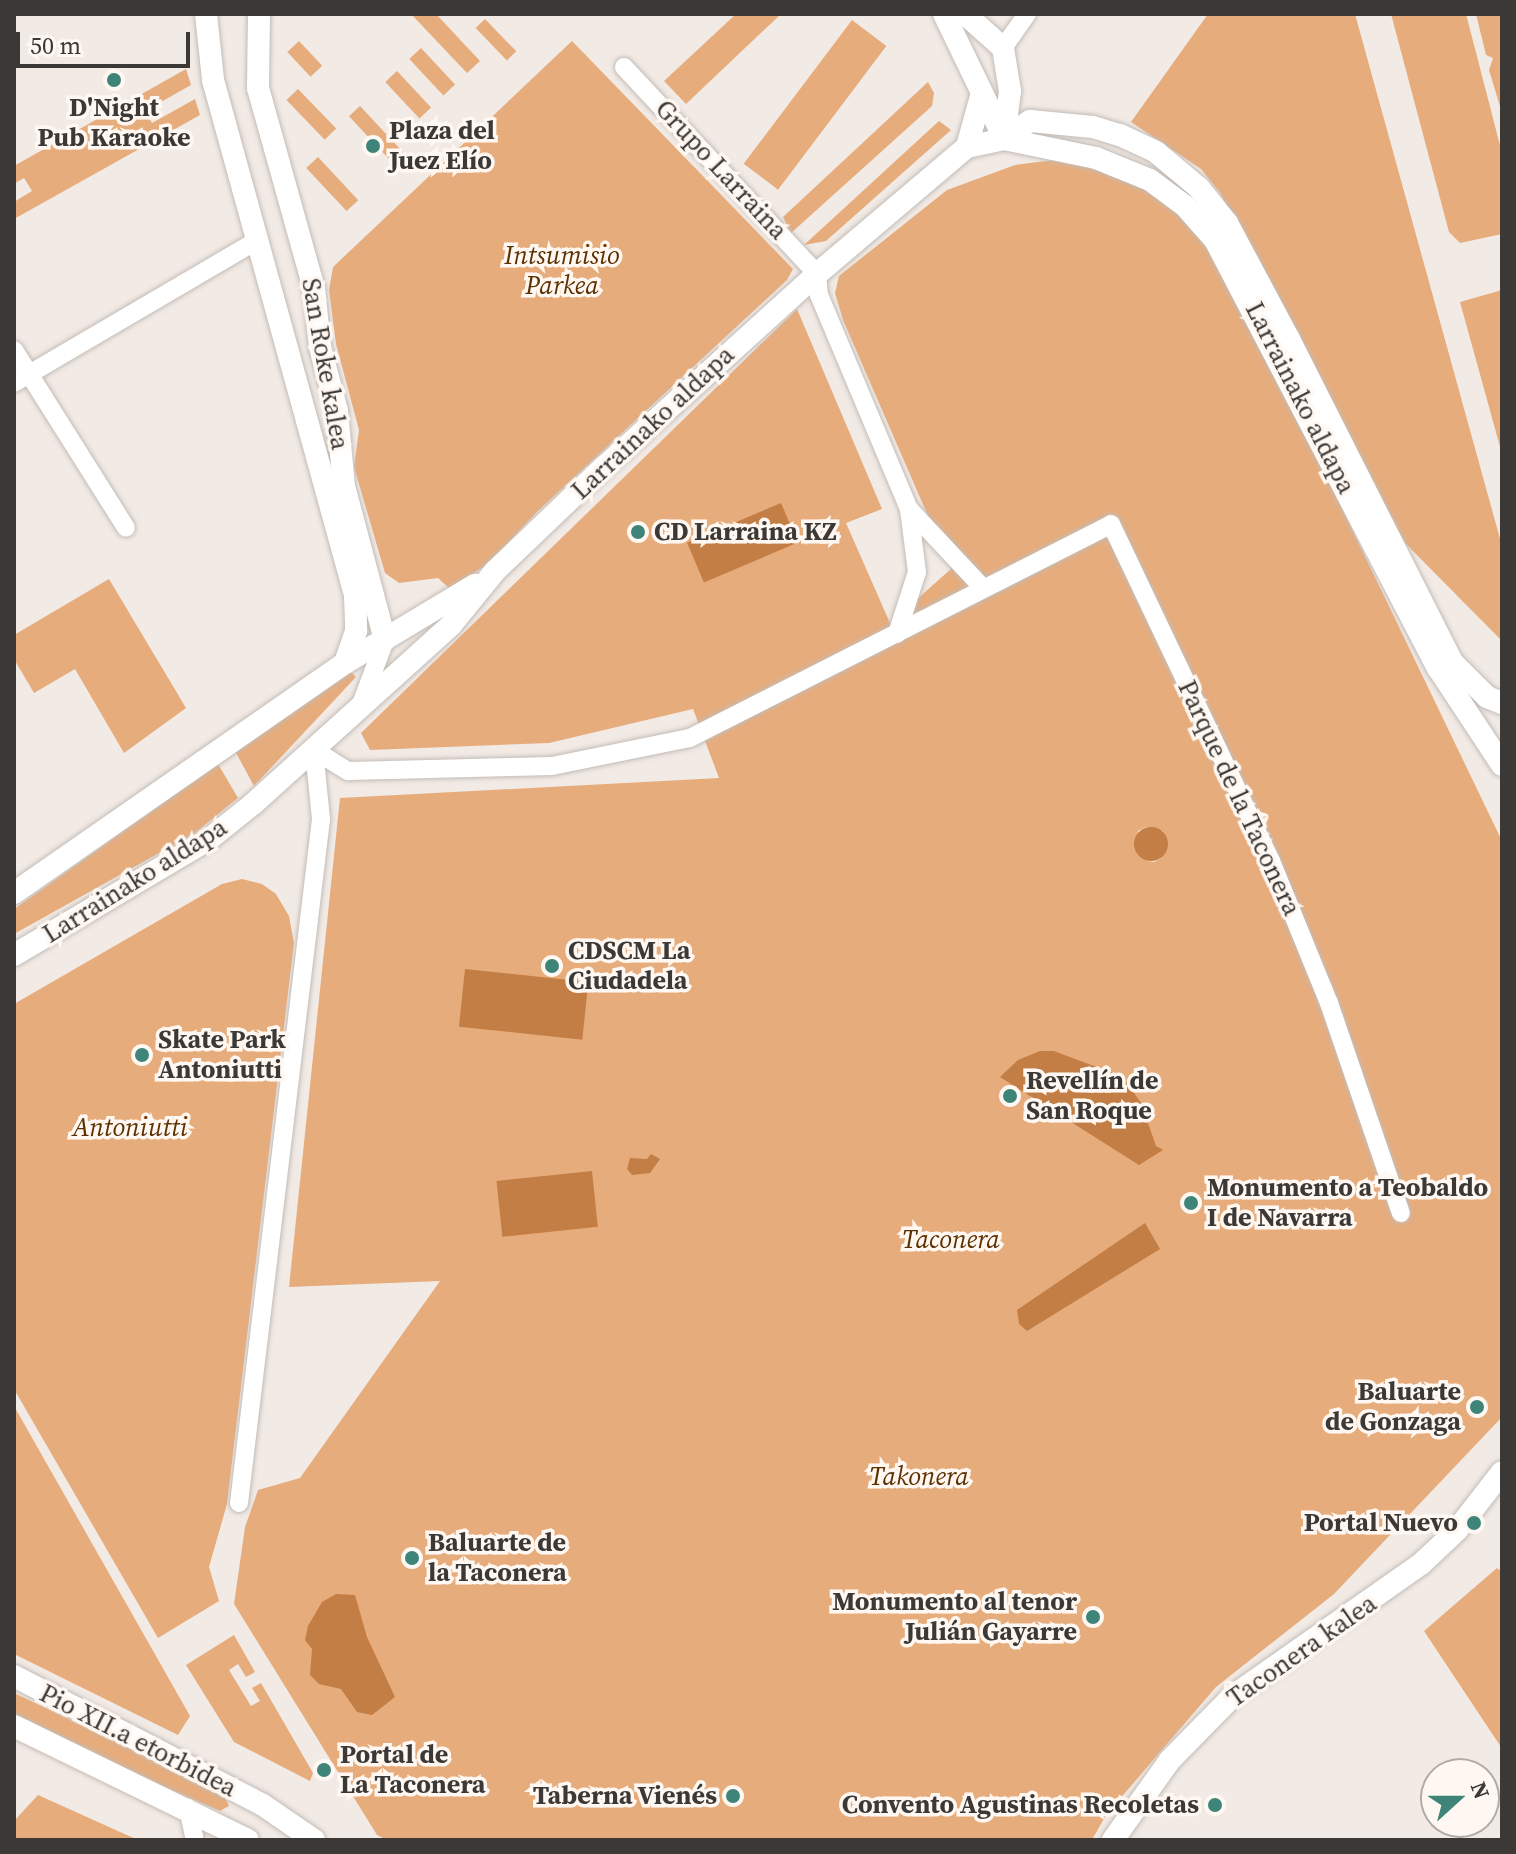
<!DOCTYPE html>
<html>
<head>
<meta charset="utf-8">
<style>
  body { margin:0 }
  #map { position:relative; width:1516px; height:1854px; overflow:hidden; background:#f2eae5; font-family:"Source Serif 4",serif }
  div>[style] { position:absolute }
  .green>* { inset:0; background:#e7ac7c; transform-origin:0 0 }
  .water>* { inset:0; background:#c27e44; transform-origin:0 0 }
  .round { border-radius:50% }
  .roads { filter:drop-shadow(0 0 2px #c3bcb6) drop-shadow(0 0 2px #c3bcb6) }
  .minor>* { height:18px; margin:-9px; padding:0 9px; transform-origin:9px; border-radius:9px; background:#fff }
  .tertiary>* { height:22px; margin:-11px; padding:0 11px; transform-origin:11px; border-radius:11px; background:#fff }
  .dots>* { width:22px; height:22px; translate:-50% -50%; box-sizing:border-box; border:4px solid #fff8f2; border-radius:50% }
  span { translate:-50% -50%; white-space:nowrap; text-align:center; line-height:1.15; -webkit-text-stroke:7px #fff8f2; paint-order:stroke }
  .poi-label { font-size:26px; color:#3b3836; font-weight:700 }
  .left { translate:0 -50%; text-align:left }
  .right { translate:-100% -50%; text-align:right }
  .street-label { font-size:26px; color:#3b3836 }
  .park-label { font-size:26px; color:#5d3000; font-style:italic }
  .frame { position:absolute; inset:0; border:16px solid #3b3836; pointer-events:none }
  .north { position:absolute; left:1420px; top:1758px; width:80px; height:80px; box-sizing:border-box; background:#fff8f2; border:2px solid #b1aba7; border-radius:50%; rotate:69deg; font-size:22px; font-weight:700; line-height:32px; text-align:center; color:#3b3836 }
  .north::after { content:''; display:block; margin:auto; width:28px; height:36px; background:#3f8479; clip-path:polygon(50% 0,100% 100%,50% 72%,0 100%) }
  .scale { position:absolute; left:16px; top:32px; width:174px; height:36px; box-sizing:border-box; border:4px solid #3b3836; border-top:0; padding-left:10px; font-size:24px; line-height:28px; white-space:nowrap; color:#3b3836; -webkit-text-stroke:6px #fff8f2; paint-order:stroke }
</style>
</head>
<body>
<div id="map">
  <div class="green">
    <i style="clip-path:polygon(411px 14px,436px 14px,480px 61px,467px 73px)"></i>
    <i style="clip-path:polygon(736px 14px,781px 14px,686px 104px,664px 81px)"></i>
    <i style="clip-path:polygon(1208px 14px,1355px 14px,1502px 546px,1502px 641px,1405px 543px,1220px 193px,1201px 169px,1131px 122px)"></i>
    <i style="clip-path:polygon(1391px 14px,1466px 14px,1502px 153px,1502px 234px,1460px 243px,1449px 232px)"></i>
    <i style="clip-path:polygon(1476px 14px,1502px 14px,1502px 113px,1489px 70px,1493px 58px,1486px 55px)"></i>
    <i style="left:485px;top:19px;width:45px;height:13px;rotate:46deg"></i>
    <i style="left:852px;top:20px;width:43px;height:180px;rotate:37deg"></i>
    <i style="left:299px;top:41px;width:34px;height:16px;rotate:47deg"></i>
    <i style="clip-path:polygon(572px 41px,793px 269px,787px 280px,537px 512px,489px 563px,450px 589px,438px 578px,399px 583px,385px 573px,354px 467px,359px 430px,336px 344px,329px 290px,333px 267px)"></i>
    <i style="left:421px;top:48px;width:50px;height:16px;rotate:47deg"></i>
    <i style="clip-path:polygon(186px 69px,191px 85px,145px 111px,152px 123px,195px 99px,200px 115px,14px 219px,14px 202px,32px 191px,24px 178px,14px 184px,14px 166px)"></i>
    <i style="left:397px;top:71px;width:50px;height:16px;rotate:47deg"></i>
    <i style="clip-path:polygon(928px 82px,934px 93px,932px 106px,791px 233px,783px 217px)"></i>
    <i style="left:298px;top:89px;width:55px;height:16px;rotate:46deg"></i>
    <i style="left:360px;top:106px;width:67px;height:15px;rotate:47deg"></i>
    <i style="clip-path:polygon(939px 121px,951px 130px,826px 241px,804px 245px)"></i>
    <i style="left:318px;top:157px;width:59px;height:16px;rotate:47deg"></i>
    <i style="clip-path:polygon(evenodd,1062px 159px,1103px 166px,1179px 207px,1221px 257px,1502px 841px,1502px 1417px,1334px 1594px,1216px 1687px,1106px 1815px,1092px 1840px,387px 1840px,377px 1835px,234px 1604px,245px 1527px,258px 1490px,300px 1478px,440px 1281px,289px 1287px,340px 798px,719px 778px,693px 709px,549px 743px,370px 750px,361px 733px,797px 309px,882px 509px,846px 523px,890px 623px,951px 569px,843px 320px,835px 293px,839px 276px,947px 190px,1015px 165px,1062px 159px,1146px 827px,1163px 831px,1161px 858px,1154px 862px,1147px 861px,1138px 831px,1146px 827px)"></i>
    <i style="clip-path:polygon(1502px 290px,1502px 454px,1460px 302px)"></i>
    <i style="clip-path:polygon(109px 579px,186px 708px,124px 753px,75px 669px,34px 693px,14px 659px,14px 635px)"></i>
    <i style="clip-path:polygon(351px 672px,356px 677px,254px 786px,235px 751px)"></i>
    <i style="clip-path:polygon(218px 764px,238px 798px,195px 833px,14px 934px,14px 909px)"></i>
    <i style="clip-path:polygon(242px 879px,262px 884px,276px 894px,289px 916px,294px 943px,227px 1504px,209px 1567px,219px 1601px,158px 1638px,14px 1389px,14px 1004px,222px 884px)"></i>
    <i style="clip-path:polygon(14px 1406px,190px 1716px,178px 1735px,14px 1654px)"></i>
    <i style="clip-path:polygon(1497px 1568px,1502px 1572px,1501px 1747px,1424px 1631px)"></i>
    <i style="clip-path:polygon(234px 1635px,255px 1672px,246px 1677px,238px 1664px,229px 1670px,251px 1706px,260px 1701px,252px 1688px,261px 1683px,313px 1773px,310px 1781px,234px 1742px,186px 1665px)"></i>
    <i style="clip-path:polygon(14px 1693px,223px 1792px,229px 1806px,220px 1811px,14px 1722px)"></i>
    <i style="clip-path:polygon(38px 1795px,138px 1840px,14px 1840px,14px 1821px)"></i>
  </div>
  <div class="water">
    <i style="left:781px;top:503px;width:43px;height:102px;rotate:67deg"></i>
    <i class="round" style="left:1134px;top:827px;width:34px;height:34px"></i>
    <i style="left:465px;top:969px;width:124px;height:58px;rotate:6deg"></i>
    <i style="clip-path:polygon(1040px 1051px,1054px 1051px,1123px 1077px,1141px 1103px,1156px 1146px,1163px 1150px,1139px 1165px,1000px 1077px,1018px 1060px)"></i>
    <i style="clip-path:polygon(651px 1154px,660px 1159px,650px 1173px,632px 1175px,627px 1169px,630px 1158px,647px 1159px)"></i>
    <i style="left:592px;top:1171px;width:56px;height:96px;rotate:84deg"></i>
    <i style="clip-path:polygon(1145px 1223px,1160px 1249px,1027px 1331px,1019px 1324px,1017px 1310px)"></i>
    <i style="clip-path:polygon(336px 1594px,355px 1595px,367px 1637px,395px 1697px,372px 1715px,357px 1712px,341px 1689px,319px 1684px,310px 1675px,312px 1649px,305px 1640px,308px 1626px,322px 1602px)"></i>
  </div>
  <div class="roads">
    <div class="minor">
      <i style="left:1003px;top:48px;width:42px;rotate:-54.8deg"></i>
      <i style="left:624px;top:67px;width:283px;rotate:47deg"></i>
      <i style="left:817px;top:274px;width:21px;rotate:85deg"></i>
      <i style="left:819px;top:295px;width:232px;rotate:67.2deg"></i>
      <i style="left:909px;top:509px;width:64px;rotate:82.8deg"></i>
      <i style="left:917px;top:572px;width:65px;rotate:107.9deg"></i>
      <i style="left:14px;top:350px;width:210px;rotate:57.8deg"></i>
      <i style="left:14px;top:383px;width:283px;rotate:-30.4deg"></i>
      <i style="left:909px;top:509px;width:108px;rotate:46.9deg"></i>
      <i style="left:360px;top:707px;width:72px;rotate:-69.5deg"></i>
      <i style="left:314px;top:750px;width:40px;rotate:32deg"></i>
      <i style="left:348px;top:771px;width:204px;rotate:-1.4deg"></i>
      <i style="left:552px;top:766px;width:141px;rotate:-11.5deg"></i>
      <i style="left:690px;top:738px;width:472px;rotate:-26.9deg"></i>
      <i style="left:1111px;top:524px;width:373px;rotate:64.6deg"></i>
      <i style="left:1271px;top:861px;width:153px;rotate:67.8deg"></i>
      <i style="left:1329px;top:1003px;width:222px;rotate:71.1deg"></i>
      <i style="left:239px;top:1503px;width:689px;rotate:-83.16deg"></i>
      <i style="left:321px;top:819px;width:69px;rotate:-95.8deg"></i>
      <i style="left:188px;top:1808px;width:33px;rotate:78deg"></i>
    </div>
    <div class="tertiary">
      <i style="left:206px;top:14px;width:66px;rotate:83.9deg"></i>
      <i style="left:213px;top:80px;width:534px;rotate:74.58deg"></i>
      <i style="left:355px;top:595px;width:36px;rotate:88deg"></i>
      <i style="left:356px;top:631px;width:34px;rotate:109deg"></i>
      <i style="left:259px;top:14px;width:74px;rotate:90.8deg"></i>
      <i style="left:258px;top:88px;width:208px;rotate:74.4deg"></i>
      <i style="left:314px;top:288px;width:59px;rotate:84.2deg"></i>
      <i style="left:320px;top:347px;width:66px;rotate:75.1deg"></i>
      <i style="left:337px;top:411px;width:75px;rotate:84.7deg"></i>
      <i style="left:344px;top:486px;width:159px;rotate:75.1deg"></i>
      <i style="left:944px;top:14px;width:138px;rotate:64.2deg"></i>
      <i style="left:965px;top:14px;width:51px;rotate:41.8deg"></i>
      <i style="left:1003px;top:48px;width:44px;rotate:80.8deg"></i>
      <i style="left:1010px;top:91px;width:48px;rotate:97.1deg"></i>
      <i style="left:1004px;top:139px;width:94px;rotate:11.7deg"></i>
      <i style="left:1096px;top:158px;width:58px;rotate:22.2deg"></i>
      <i style="left:1150px;top:180px;width:44px;rotate:36.6deg"></i>
      <i style="left:1185px;top:206px;width:45px;rotate:48.6deg"></i>
      <i style="left:1215px;top:240px;width:483px;rotate:62.5deg"></i>
      <i style="left:1438px;top:668px;width:116px;rotate:56.6deg"></i>
      <i style="left:967px;top:147px;width:53px;rotate:-74.6deg"></i>
      <i style="left:14px;top:893px;width:403px;rotate:-34.8deg"></i>
      <i style="left:345px;top:663px;width:152px;rotate:-31deg"></i>
      <i style="left:14px;top:955px;width:226px;rotate:-30.7deg"></i>
      <i style="left:208px;top:840px;width:58px;rotate:-38.7deg"></i>
      <i style="left:253px;top:804px;width:267px;rotate:-42.1deg"></i>
      <i style="left:451px;top:625px;width:70px;rotate:-50.8deg"></i>
      <i style="left:495px;top:571px;width:151px;rotate:-43.7deg"></i>
      <i style="left:604px;top:467px;width:287px;rotate:-42.2deg"></i>
      <i style="left:817px;top:274px;width:197px;rotate:-40.3deg"></i>
      <i style="left:967px;top:147px;width:38px;rotate:-12deg"></i>
      <i style="left:1004px;top:139px;width:32px;rotate:-35deg"></i>
      <i style="left:1030px;top:121px;width:63px;rotate:5.4deg"></i>
      <i style="left:1093px;top:127px;width:28px;rotate:17deg"></i>
      <i style="left:1120px;top:135px;width:40px;rotate:25deg"></i>
      <i style="left:1156px;top:152px;width:56px;rotate:39.9deg"></i>
      <i style="left:1199px;top:188px;width:45px;rotate:51.3deg"></i>
      <i style="left:1227px;top:223px;width:132px;rotate:61.9deg"></i>
      <i style="left:1289px;top:339px;width:362px;rotate:63.2deg"></i>
      <i style="left:1452px;top:662px;width:49px;rotate:45deg"></i>
      <i style="left:1487px;top:697px;width:16px;rotate:22deg"></i>
      <i style="left:14px;top:1676px;width:280px;rotate:27.4deg"></i>
      <i style="left:263px;top:1805px;width:62px;rotate:34.5deg"></i>
      <i style="left:14px;top:1726px;width:260px;rotate:26deg"></i>
      <i style="left:1113px;top:1840px;width:98px;rotate:-54.5deg"></i>
      <i style="left:1170px;top:1760px;width:90px;rotate:-45.5deg"></i>
      <i style="left:1233px;top:1696px;width:230px;rotate:-35.1deg"></i>
      <i style="left:1421px;top:1564px;width:50px;rotate:-43.4deg"></i>
      <i style="left:1457px;top:1530px;width:73px;rotate:-52.2deg"></i>
    </div>
  </div>
  <div class="dots">
    <i style="left:114px;top:80px;background:#3f8479"></i>
    <i style="left:373px;top:146px;background:#3f8479"></i>
    <i style="left:638px;top:532px;background:#3f8479"></i>
    <i style="left:552px;top:966px;background:#3f8479"></i>
    <i style="left:142px;top:1055px;background:#3f8479"></i>
    <i style="left:1010px;top:1096px;background:#3f8479"></i>
    <i style="left:1191px;top:1203px;background:#3f8479"></i>
    <i style="left:1477px;top:1407px;background:#3f8479"></i>
    <i style="left:1474px;top:1523px;background:#3f8479"></i>
    <i style="left:412px;top:1558px;background:#3f8479"></i>
    <i style="left:1093px;top:1617px;background:#3f8479"></i>
    <i style="left:324px;top:1770px;background:#3f8479"></i>
    <i style="left:733px;top:1796px;background:#3f8479"></i>
    <i style="left:1215px;top:1805px;background:#3f8479"></i>
  </div>
  <div class="poi-label">
    <span style="left:114px;top:123px">D'Night<br>Pub Karaoke</span>
    <span class="left" style="left:389px;top:146px">Plaza del<br>Juez Elío</span>
    <span class="left" style="left:654px;top:532px">CD Larraina KZ</span>
    <span class="left" style="left:568px;top:966px">CDSCM La<br>Ciudadela</span>
    <span class="left" style="left:158px;top:1055px">Skate Park<br>Antoniutti</span>
    <span class="left" style="left:1026px;top:1096px">Revellín de<br>San Roque</span>
    <span class="left" style="left:1207px;top:1203px">Monumento a Teobaldo<br>I de Navarra</span>
    <span class="right" style="left:1461px;top:1407px">Baluarte<br>de Gonzaga</span>
    <span class="right" style="left:1458px;top:1523px">Portal Nuevo</span>
    <span class="left" style="left:428px;top:1558px">Baluarte de<br>la Taconera</span>
    <span class="right" style="left:1077px;top:1617px">Monumento al tenor<br>Julián Gayarre</span>
    <span class="left" style="left:340px;top:1770px">Portal de<br>La Taconera</span>
    <span class="right" style="left:717px;top:1796px">Taberna Vienés</span>
    <span class="right" style="left:1199px;top:1805px">Convento Agustinas Recoletas</span>
  </div>
  <div class="street-label">
    <span style="left:721px;top:170px;rotate:47deg">Grupo Larraina</span>
    <span style="left:325px;top:364px;rotate:80deg">San Roke kalea</span>
    <span style="left:1300px;top:398px;rotate:63deg">Larrainako aldapa</span>
    <span style="left:653px;top:423px;rotate:-43deg">Larrainako aldapa</span>
    <span style="left:1239px;top:798px;rotate:65deg">Parque de la Taconera</span>
    <span style="left:135px;top:881px;rotate:-32deg">Larrainako aldapa</span>
    <span style="left:1302px;top:1651px;rotate:-35deg">Taconera kalea</span>
    <span style="left:138px;top:1741px;rotate:27deg">Pio XII.a etorbidea</span>
  </div>
  <div class="park-label">
    <span style="left:562px;top:271px">Intsumisio<br>Parkea</span>
    <span style="left:130px;top:1128px">Antoniutti</span>
    <span style="left:951px;top:1240px">Taconera</span>
    <span style="left:919px;top:1477px">Takonera</span>
  </div>
  <div class="frame"></div>
  <div class="north">N</div>
  <div class="scale">50 m</div>
</div>
</body>
</html>
